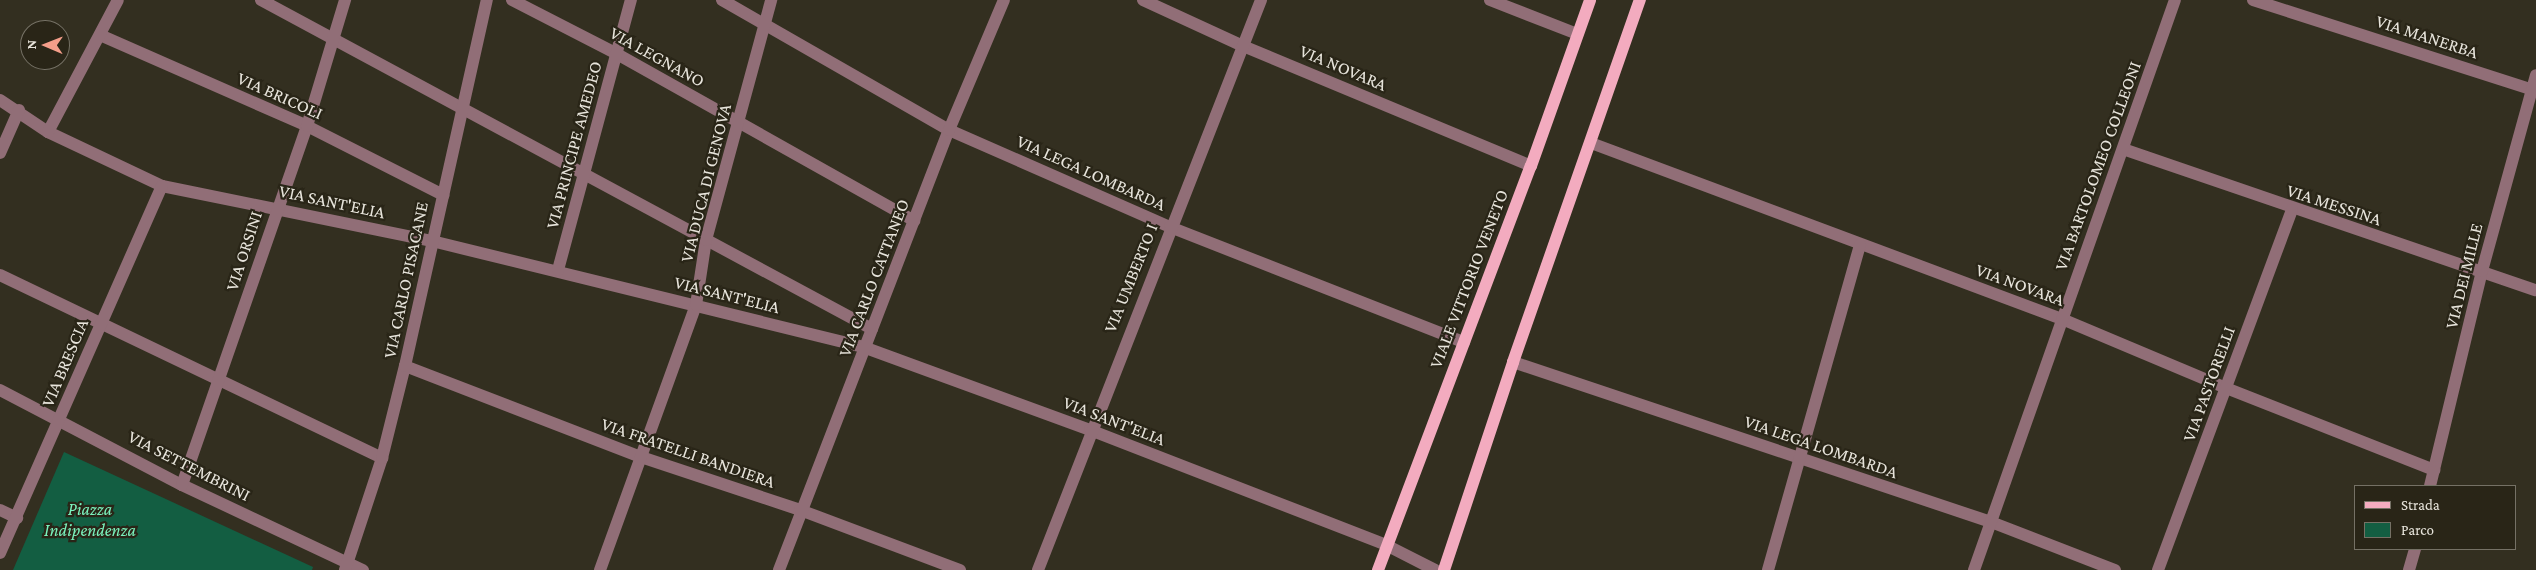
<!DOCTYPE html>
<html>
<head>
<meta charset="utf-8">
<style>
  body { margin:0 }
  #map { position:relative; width:2536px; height:570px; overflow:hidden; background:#332f20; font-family:"Crimson Pro",serif }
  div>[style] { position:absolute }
  .green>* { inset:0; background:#135e42 }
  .minor>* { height:12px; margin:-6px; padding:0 6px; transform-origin:6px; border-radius:6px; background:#916e77 }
  .major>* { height:12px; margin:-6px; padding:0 6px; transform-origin:6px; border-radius:6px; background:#f3abbf }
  span { translate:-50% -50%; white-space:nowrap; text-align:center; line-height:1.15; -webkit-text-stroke:4.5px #292517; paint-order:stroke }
  .street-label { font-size:18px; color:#e7e4db }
  .park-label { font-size:18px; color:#7bf3be; font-style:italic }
  .legend { position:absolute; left:2354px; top:485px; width:162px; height:65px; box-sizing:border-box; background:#292517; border:1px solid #757165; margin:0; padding:6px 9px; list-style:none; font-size:15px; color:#e7e4db }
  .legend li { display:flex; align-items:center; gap:10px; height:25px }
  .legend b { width:25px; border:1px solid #757165 }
  .north { position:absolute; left:20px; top:20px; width:50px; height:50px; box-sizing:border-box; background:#292517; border:1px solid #757165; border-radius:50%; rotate:271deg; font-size:14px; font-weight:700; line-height:20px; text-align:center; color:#e7e4db }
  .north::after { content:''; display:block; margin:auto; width:18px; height:22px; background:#f49e8a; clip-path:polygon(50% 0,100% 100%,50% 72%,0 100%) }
</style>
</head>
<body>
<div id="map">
  <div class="green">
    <i style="clip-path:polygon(64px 452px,313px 567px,312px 570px,13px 570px)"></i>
  </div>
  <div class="minor">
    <i style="left:261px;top:0;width:694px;rotate:28.3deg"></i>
    <i style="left:512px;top:0;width:118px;rotate:27.2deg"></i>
    <i style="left:617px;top:54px;width:341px;rotate:29.3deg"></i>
    <i style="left:722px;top:0;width:262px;rotate:29.8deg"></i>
    <i style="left:949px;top:130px;width:241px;rotate:23.7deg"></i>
    <i style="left:1170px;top:227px;width:316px;rotate:21.4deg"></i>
    <i style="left:1143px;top:0;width:110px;rotate:24.7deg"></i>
    <i style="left:1243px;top:46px;width:312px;rotate:22.6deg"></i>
    <i style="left:1490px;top:0;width:93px;rotate:21.3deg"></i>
    <i style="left:2253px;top:0;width:294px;rotate:17.8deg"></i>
    <i style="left:100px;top:35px;width:226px;rotate:23.7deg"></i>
    <i style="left:307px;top:126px;width:153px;rotate:26.9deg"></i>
    <i style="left:0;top:100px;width:58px;rotate:33.7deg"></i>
    <i style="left:48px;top:132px;width:126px;rotate:25.3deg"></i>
    <i style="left:162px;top:186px;width:276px;rotate:11.5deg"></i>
    <i style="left:432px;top:241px;width:447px;rotate:13.8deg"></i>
    <i style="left:866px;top:348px;width:239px;rotate:20.1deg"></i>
    <i style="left:1090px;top:430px;width:318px;rotate:21.2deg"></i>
    <i style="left:1386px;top:545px;width:55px;rotate:27deg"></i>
    <i style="left:48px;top:132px;width:149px;rotate:-62.1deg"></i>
    <i style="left:1591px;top:143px;width:503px;rotate:20.49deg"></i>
    <i style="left:2062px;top:319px;width:178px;rotate:22.8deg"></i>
    <i style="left:2226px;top:388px;width:224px;rotate:21.5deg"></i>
    <i style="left:2123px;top:149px;width:436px;rotate:18.9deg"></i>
    <i style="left:0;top:153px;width:47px;rotate:-66.2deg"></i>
    <i style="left:558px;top:270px;width:280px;rotate:-74.9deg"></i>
    <i style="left:0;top:275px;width:424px;rotate:25.6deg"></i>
    <i style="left:1513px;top:362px;width:504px;rotate:18.51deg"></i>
    <i style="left:1991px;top:522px;width:133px;rotate:21.2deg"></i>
    <i style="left:405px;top:366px;width:253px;rotate:21.1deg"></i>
    <i style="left:641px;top:457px;width:168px;rotate:18.4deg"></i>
    <i style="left:800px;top:510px;width:171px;rotate:20.6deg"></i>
    <i style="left:0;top:390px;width:205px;rotate:27.6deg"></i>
    <i style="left:182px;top:485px;width:200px;rotate:25.2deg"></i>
    <i style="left:182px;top:485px;width:380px;rotate:-70.8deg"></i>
    <i style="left:307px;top:126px;width:132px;rotate:-73.2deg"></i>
    <i style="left:2430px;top:486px;width:221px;rotate:-76.4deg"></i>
    <i style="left:2482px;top:271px;width:203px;rotate:-74.6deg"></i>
    <i style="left:0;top:510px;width:19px;rotate:25deg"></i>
    <i style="left:0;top:553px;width:401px;rotate:-66.2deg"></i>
    <i style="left:345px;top:570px;width:118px;rotate:-71.7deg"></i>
    <i style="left:382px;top:458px;width:95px;rotate:-76deg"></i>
    <i style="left:405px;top:366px;width:375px;rotate:-77.4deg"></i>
    <i style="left:600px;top:570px;width:282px;rotate:-70.1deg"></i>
    <i style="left:696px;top:305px;width:66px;rotate:-81.3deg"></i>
    <i style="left:706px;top:240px;width:249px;rotate:-74.8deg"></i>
    <i style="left:779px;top:570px;width:472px;rotate:-68.9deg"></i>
    <i style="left:949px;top:130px;width:141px;rotate:-67.1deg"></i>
    <i style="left:1038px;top:570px;width:612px;rotate:-68.63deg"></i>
    <i style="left:1768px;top:570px;width:338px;rotate:-74.2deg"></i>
    <i style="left:1974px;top:570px;width:604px;rotate:-70.58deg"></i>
    <i style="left:2158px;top:570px;width:384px;rotate:-69.6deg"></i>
    <i style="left:2409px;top:570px;width:22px;rotate:-74deg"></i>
  </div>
  <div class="major">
    <i style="left:1378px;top:570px;width:432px;rotate:-69.3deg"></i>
    <i style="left:1531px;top:166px;width:176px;rotate:-70.4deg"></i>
    <i style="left:1444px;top:570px;width:219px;rotate:-71.6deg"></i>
    <i style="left:1513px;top:362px;width:384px;rotate:-70.7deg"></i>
  </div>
  <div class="street-label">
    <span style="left:2427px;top:37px;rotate:18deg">VIA MANERBA</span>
    <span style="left:657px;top:57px;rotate:29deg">VIA LEGNANO</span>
    <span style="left:1343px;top:68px;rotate:23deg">VIA NOVARA</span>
    <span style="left:280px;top:96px;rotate:24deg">VIA BRICOLI</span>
    <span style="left:574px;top:145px;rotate:-75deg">VIA PRINCIPE AMEDEO</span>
    <span style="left:2098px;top:166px;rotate:-70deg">VIA BARTOLOMEO COLLEONI</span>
    <span style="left:1091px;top:173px;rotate:24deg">VIA LEGA LOMBARDA</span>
    <span style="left:706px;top:183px;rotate:-76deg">VIA DUCA DI GENOVA</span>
    <span style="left:332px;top:202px;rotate:12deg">VIA SANT'ELIA</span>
    <span style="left:2334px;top:205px;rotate:18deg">VIA MESSINA</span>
    <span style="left:244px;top:251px;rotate:-72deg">VIA ORSINI</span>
    <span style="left:2464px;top:276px;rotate:-76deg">VIA DEI MILLE</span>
    <span style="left:874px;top:278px;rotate:-69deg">VIA CARLO CATTANEO</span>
    <span style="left:1131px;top:278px;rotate:-68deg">VIA UMBERTO I</span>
    <span style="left:1469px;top:279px;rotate:-69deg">VIALE VITTORIO VENETO</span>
    <span style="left:406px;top:280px;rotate:-78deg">VIA CARLO PISACANE</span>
    <span style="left:2020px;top:285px;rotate:20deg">VIA NOVARA</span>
    <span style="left:727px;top:295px;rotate:14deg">VIA SANT'ELIA</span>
    <span style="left:65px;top:363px;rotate:-67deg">VIA BRESCIA</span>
    <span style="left:2209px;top:384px;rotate:-70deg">VIA PASTORELLI</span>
    <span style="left:1114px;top:421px;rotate:21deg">VIA SANT'ELIA</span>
    <span style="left:1821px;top:447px;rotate:19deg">VIA LEGA LOMBARDA</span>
    <span style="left:688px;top:453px;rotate:19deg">VIA FRATELLI BANDIERA</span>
    <span style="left:189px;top:466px;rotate:27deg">VIA SETTEMBRINI</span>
  </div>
  <div class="park-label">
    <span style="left:90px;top:520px">Piazza<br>Indipendenza</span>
  </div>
  <ul class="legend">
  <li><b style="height:6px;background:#f3abbf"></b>Strada</li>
  <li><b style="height:14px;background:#135e42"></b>Parco</li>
  </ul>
  <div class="north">N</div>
</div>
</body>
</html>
